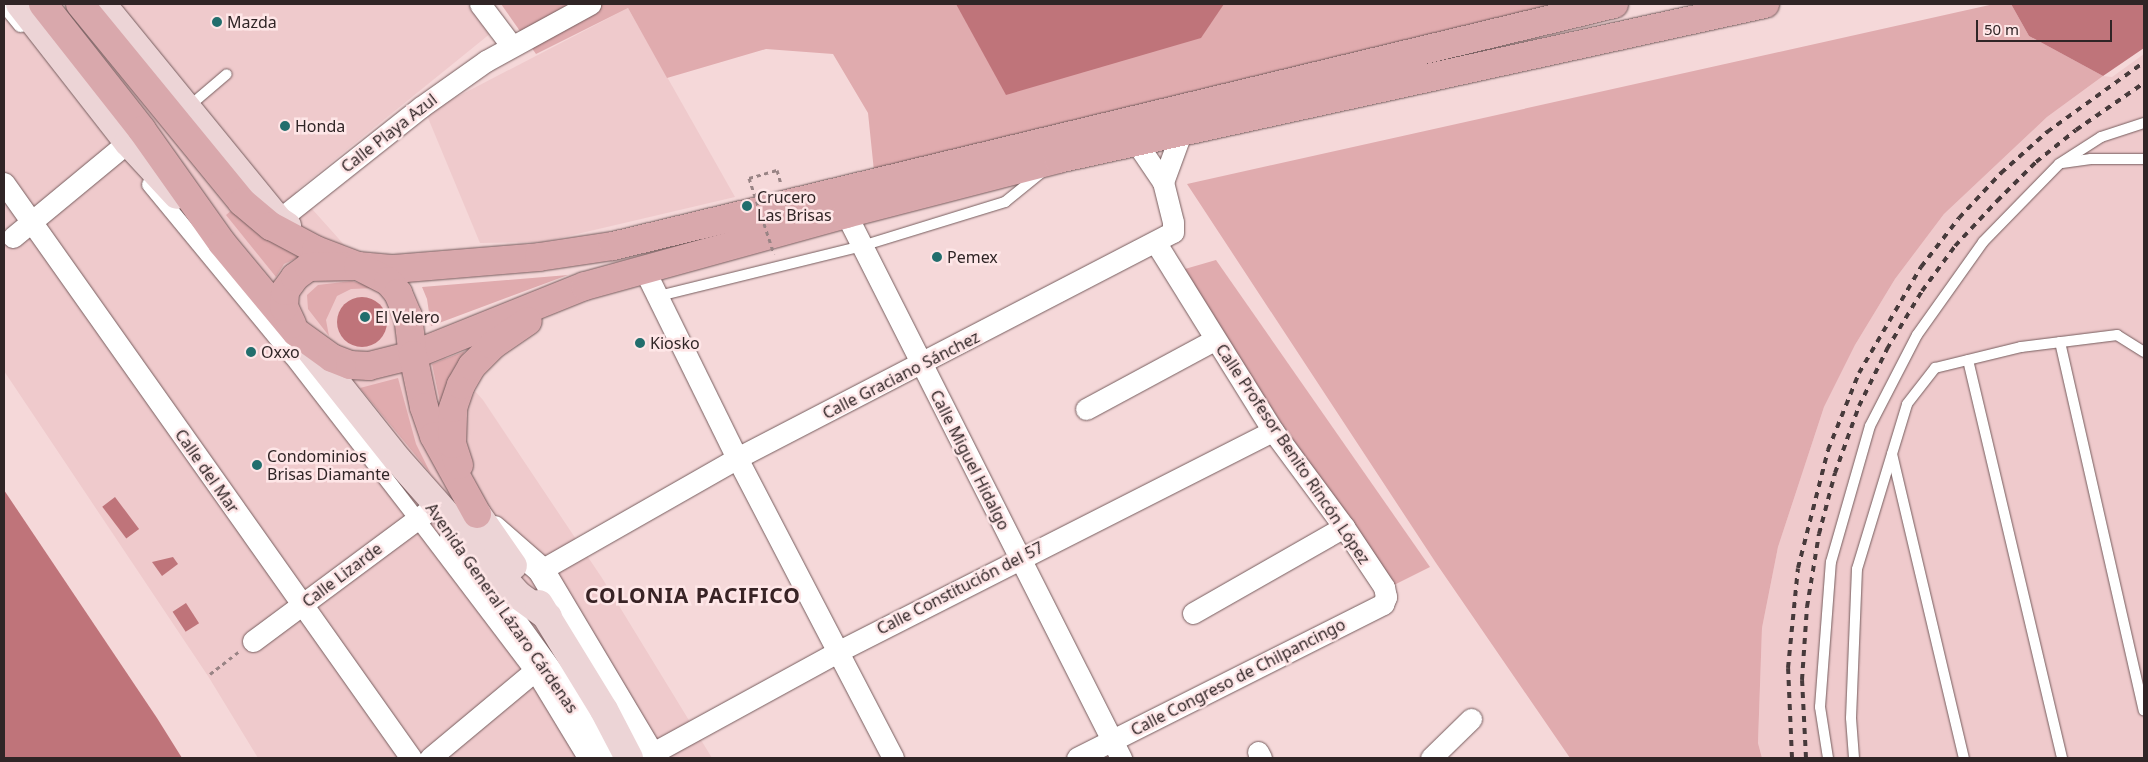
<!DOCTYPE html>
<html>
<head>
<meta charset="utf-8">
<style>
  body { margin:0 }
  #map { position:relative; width:2148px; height:762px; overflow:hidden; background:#f5d8d9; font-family:"Noto Sans",sans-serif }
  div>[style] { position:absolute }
  .built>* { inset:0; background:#efcacc }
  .green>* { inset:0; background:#e0abae }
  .water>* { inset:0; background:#bf747a; transform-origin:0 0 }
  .round { border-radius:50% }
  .path>* { height:3px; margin-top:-1.5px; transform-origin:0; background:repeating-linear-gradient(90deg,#998485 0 4px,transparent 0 8px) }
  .roads { filter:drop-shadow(0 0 1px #765d5e) drop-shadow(0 0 1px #765d5e) }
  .service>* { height:10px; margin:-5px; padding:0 5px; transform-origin:5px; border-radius:5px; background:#fff }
  .pedestrian>* { height:15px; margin:-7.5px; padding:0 7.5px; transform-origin:7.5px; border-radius:7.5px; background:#fff }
  .minor>* { height:21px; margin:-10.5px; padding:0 10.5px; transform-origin:10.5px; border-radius:10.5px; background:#fff }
  .tertiary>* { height:26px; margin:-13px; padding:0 13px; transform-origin:13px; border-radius:13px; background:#fff }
  .secondary>* { height:28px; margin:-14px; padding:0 14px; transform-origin:14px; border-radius:14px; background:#ecd4d6 }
  .primary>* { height:28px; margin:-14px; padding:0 14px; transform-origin:14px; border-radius:14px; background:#d9a8ac }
  .rail>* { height:4px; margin-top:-2px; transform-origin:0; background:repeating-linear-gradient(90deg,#473a3b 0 6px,transparent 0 12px) }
  .path-bridge>* { height:3px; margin-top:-1.5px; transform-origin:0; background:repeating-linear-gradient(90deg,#998485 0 4px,transparent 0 8px) }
  .dots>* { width:14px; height:14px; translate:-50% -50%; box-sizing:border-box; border:2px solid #fee6e7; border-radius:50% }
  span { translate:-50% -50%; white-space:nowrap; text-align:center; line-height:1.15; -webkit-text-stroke:5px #fee6e7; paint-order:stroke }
  .poi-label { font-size:16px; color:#302526 }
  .left { translate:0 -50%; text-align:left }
  .street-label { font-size:16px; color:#302526 }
  .district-label { font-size:21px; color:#382325; font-weight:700; letter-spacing:1px }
  .frame { position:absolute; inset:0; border:5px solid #302526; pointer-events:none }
  .scale { position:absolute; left:1976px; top:20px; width:136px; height:22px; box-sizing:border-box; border:2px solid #302526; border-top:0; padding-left:6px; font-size:15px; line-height:18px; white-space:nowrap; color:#302526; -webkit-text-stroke:4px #fee6e7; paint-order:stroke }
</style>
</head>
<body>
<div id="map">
  <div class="built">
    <i style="clip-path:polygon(4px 4px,53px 37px,95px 4px,467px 4px,491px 33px,296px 191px,483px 400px,602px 578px,712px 758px,258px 758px,208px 676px,4px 371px)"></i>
    <i style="clip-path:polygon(628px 8px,735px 197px,543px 242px,480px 243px,426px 113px)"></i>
    <i style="clip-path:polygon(2144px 54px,2144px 758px,1762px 758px,1758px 743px,1762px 628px,1778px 547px,1824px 407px,1855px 345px,1895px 279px,1944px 214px,2047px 117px,2103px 76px,2112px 77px)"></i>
  </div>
  <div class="green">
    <i style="clip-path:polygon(501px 4px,1567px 4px,874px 171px,868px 113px,833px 54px,766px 49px,667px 78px,628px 8px,536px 54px)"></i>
    <i style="clip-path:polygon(1994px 4px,2011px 4px,2029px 36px,2103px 76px,2047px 117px,1944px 214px,1895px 279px,1855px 345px,1824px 407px,1778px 547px,1762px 628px,1758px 743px,1762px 758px,1570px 758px,1436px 563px,1187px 184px)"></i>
    <i style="clip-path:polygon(233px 209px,301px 256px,284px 264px,276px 277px,226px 215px)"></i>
    <i style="clip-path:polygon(1216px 260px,1430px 567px,1392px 586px,1178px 271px)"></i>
    <i style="clip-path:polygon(568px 275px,431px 326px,427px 299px,422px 287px)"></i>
    <i style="clip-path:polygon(352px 281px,376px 288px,351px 289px,337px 296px,326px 320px,329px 336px,308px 309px,307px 295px,318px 285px)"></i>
    <i style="clip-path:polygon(465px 351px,452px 372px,441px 407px,432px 364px)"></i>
    <i style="clip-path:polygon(398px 378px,416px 444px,431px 474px,360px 388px)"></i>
  </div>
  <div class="water">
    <i style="clip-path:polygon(956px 4px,1224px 4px,1201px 38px,1006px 95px)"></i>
    <i style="clip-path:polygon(2011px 4px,2144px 4px,2144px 48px,2103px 76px,2029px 36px)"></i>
    <i class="round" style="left:337px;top:297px;width:50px;height:50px"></i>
    <i style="clip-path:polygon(4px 490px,157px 718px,182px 758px,4px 758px)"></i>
    <i style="left:115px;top:497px;width:40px;height:16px;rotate:53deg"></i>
    <i style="clip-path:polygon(173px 557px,178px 564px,162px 576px,152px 562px)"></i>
    <i style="left:186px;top:603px;width:24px;height:16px;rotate:57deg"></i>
  </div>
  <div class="path">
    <i style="left:749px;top:178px;width:29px;rotate:-16deg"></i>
    <i style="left:777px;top:170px;width:15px;rotate:74deg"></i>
    <i style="left:210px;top:674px;width:36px;rotate:-38deg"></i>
  </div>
  <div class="roads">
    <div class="service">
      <i style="left:187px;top:108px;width:52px;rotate:-40.4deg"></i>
      <i style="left:2062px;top:163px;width:29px;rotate:-8deg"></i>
      <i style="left:2091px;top:159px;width:53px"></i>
      <i style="left:659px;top:296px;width:209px;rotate:-13.8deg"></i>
      <i style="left:862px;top:246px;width:150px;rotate:-17.1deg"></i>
      <i style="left:1005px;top:202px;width:48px;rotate:-39deg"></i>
      <i style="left:2060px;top:342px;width:378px;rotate:77.2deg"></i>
      <i style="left:1968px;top:360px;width:409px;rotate:76.7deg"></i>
      <i style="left:1892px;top:454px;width:312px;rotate:76.7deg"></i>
      <i style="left:1828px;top:758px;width:52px;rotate:-98.9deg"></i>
      <i style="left:1820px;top:707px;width:145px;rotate:-85.7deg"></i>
      <i style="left:1831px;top:562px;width:141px;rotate:-74deg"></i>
      <i style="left:1870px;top:426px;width:102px;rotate:-62.7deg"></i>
      <i style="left:1917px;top:335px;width:114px;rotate:-54.6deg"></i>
      <i style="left:1983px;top:242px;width:109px;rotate:-45.7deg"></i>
      <i style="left:2059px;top:164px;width:50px;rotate:-32.7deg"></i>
      <i style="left:2101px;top:137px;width:45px;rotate:-18deg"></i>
      <i style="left:1854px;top:758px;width:40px;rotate:-94.3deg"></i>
      <i style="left:1851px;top:718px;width:149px;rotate:-87.7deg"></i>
      <i style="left:1857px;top:569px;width:172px;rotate:-73.1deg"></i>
      <i style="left:1907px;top:404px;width:46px;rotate:-52.1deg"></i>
      <i style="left:1935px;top:368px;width:89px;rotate:-13.7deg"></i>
      <i style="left:2021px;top:347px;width:97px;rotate:-7.1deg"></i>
      <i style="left:2117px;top:335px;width:32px;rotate:32deg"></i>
    </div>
    <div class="pedestrian">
      <i style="left:4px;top:4px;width:26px;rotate:51deg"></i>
      <i style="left:149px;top:184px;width:223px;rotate:50.5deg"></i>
      <i style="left:291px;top:356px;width:206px;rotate:52.3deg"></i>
      <i style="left:417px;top:519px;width:192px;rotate:52.8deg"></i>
      <i style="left:533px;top:672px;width:100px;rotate:58.8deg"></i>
    </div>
    <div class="minor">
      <i style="left:480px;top:4px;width:51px;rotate:52.9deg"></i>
      <i style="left:1136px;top:142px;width:48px;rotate:56deg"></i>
      <i style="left:4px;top:183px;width:704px;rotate:54.71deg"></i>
      <i style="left:846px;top:214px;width:610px;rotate:63.18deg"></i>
      <i style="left:271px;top:226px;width:191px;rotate:-38.4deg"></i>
      <i style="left:421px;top:107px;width:80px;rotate:-35.3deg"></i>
      <i style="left:486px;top:61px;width:119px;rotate:-28.7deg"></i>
      <i style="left:13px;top:237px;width:165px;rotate:-39.6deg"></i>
      <i style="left:643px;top:267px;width:213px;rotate:63.8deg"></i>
      <i style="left:737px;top:458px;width:338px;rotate:62.5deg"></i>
      <i style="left:1086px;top:409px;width:145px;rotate:-28.3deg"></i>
      <i style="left:541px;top:570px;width:226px;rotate:-29.7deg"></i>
      <i style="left:737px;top:458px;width:491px;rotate:-27.4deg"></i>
      <i style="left:1173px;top:232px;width:10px;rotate:-90deg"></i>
      <i style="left:1173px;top:222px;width:41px;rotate:-104deg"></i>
      <i style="left:1163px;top:182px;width:52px;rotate:-69.8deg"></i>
      <i style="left:1193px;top:613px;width:174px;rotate:-29.7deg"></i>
      <i style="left:253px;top:641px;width:222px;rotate:-36.6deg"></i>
      <i style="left:1258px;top:752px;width:7px;rotate:63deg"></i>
      <i style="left:651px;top:754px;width:212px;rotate:-28.7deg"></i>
      <i style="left:837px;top:652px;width:489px;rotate:-26.9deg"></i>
      <i style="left:430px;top:758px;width:148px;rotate:-39.8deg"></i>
      <i style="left:1077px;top:758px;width:343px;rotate:-26.7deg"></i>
      <i style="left:1383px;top:604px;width:8px;rotate:-67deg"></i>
      <i style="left:1386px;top:597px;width:10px;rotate:-101deg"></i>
      <i style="left:1384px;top:587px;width:72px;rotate:-123.7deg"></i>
      <i style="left:1344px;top:527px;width:119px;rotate:-126.5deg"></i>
      <i style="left:1273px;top:431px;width:221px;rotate:-121.9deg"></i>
      <i style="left:1431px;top:758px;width:56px;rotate:-44.3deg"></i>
    </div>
    <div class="tertiary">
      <i style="left:494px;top:529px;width:62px;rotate:41.1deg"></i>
      <i style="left:541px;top:570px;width:219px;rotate:59.2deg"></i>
      <i style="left:453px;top:538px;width:200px;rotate:54.2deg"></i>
      <i style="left:570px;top:700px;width:67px;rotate:60.4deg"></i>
    </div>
    <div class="secondary">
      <i style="left:20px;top:4px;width:175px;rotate:52deg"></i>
      <i style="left:128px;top:142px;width:72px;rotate:47.2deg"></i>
      <i style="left:102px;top:4px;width:279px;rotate:50.8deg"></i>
      <i style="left:278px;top:220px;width:11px;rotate:34deg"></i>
      <i style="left:304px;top:342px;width:151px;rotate:51.5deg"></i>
      <i style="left:398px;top:460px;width:181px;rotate:48.4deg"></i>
      <i style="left:518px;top:595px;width:37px;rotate:36deg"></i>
      <i style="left:477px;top:514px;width:63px;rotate:55.3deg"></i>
      <i style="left:539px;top:604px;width:124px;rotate:58.5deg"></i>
      <i style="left:604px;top:710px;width:54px;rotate:62.5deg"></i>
    </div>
    <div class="primary">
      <i style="left:43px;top:4px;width:160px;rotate:51.8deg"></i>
      <i style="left:142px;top:130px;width:138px;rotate:54.7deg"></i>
      <i style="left:222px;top:243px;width:116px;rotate:50.3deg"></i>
      <i style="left:296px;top:332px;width:44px;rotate:35.8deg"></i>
      <i style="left:332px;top:358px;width:19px;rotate:21deg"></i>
      <i style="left:350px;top:365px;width:19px;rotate:3deg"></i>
      <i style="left:369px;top:366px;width:45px;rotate:-14deg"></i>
      <i style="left:413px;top:355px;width:185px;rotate:-21.9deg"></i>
      <i style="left:585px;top:286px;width:271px;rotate:-15.4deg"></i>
      <i style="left:846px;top:214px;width:219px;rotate:-14.5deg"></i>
      <i style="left:1058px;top:159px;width:724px;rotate:-12.37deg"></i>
      <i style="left:80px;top:4px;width:256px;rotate:50.7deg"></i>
      <i style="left:242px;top:202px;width:38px;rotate:40deg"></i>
      <i style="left:271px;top:226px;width:51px;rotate:28.1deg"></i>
      <i style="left:316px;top:250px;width:45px;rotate:20.9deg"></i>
      <i style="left:358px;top:266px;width:36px;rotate:5deg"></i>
      <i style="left:394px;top:269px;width:145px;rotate:-4.7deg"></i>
      <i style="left:539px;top:257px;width:75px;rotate:-8.5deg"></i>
      <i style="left:613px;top:246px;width:1030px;rotate:-13.59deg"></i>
      <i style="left:292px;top:324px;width:19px;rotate:-115deg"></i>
      <i style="left:284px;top:307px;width:16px;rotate:-86deg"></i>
      <i style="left:285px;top:291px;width:17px;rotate:-54deg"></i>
      <i style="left:295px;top:277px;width:17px;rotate:-36deg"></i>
      <i style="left:309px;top:267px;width:49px;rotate:-1.2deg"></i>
      <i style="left:358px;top:266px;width:34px;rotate:27deg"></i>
      <i style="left:388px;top:281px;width:16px;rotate:50deg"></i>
      <i style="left:398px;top:293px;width:25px;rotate:67deg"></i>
      <i style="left:408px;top:316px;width:39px;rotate:83deg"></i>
      <i style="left:413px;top:355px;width:53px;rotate:78.1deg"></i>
      <i style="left:424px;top:407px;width:31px;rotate:71deg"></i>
      <i style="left:434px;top:436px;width:89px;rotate:61.1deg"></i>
      <i style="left:459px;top:465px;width:22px;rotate:-108deg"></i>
      <i style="left:452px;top:444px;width:36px;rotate:-88deg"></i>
      <i style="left:453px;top:408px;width:24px;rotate:-71deg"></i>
      <i style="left:461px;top:385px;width:22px;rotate:-60deg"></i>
      <i style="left:472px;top:366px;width:30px;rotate:-45deg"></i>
      <i style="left:493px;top:345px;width:42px;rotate:-34.4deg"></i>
    </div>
  </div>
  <div class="rail">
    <i style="left:1792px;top:758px;width:90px;rotate:-92.5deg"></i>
    <i style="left:1788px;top:668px;width:100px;rotate:-84.3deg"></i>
    <i style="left:1798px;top:568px;width:122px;rotate:-75.7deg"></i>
    <i style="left:1828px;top:450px;width:83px;rotate:-68.1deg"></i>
    <i style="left:1859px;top:373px;width:123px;rotate:-59.7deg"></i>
    <i style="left:1921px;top:267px;width:62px;rotate:-52.2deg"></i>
    <i style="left:1959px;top:218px;width:62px;rotate:-47deg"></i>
    <i style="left:2001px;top:173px;width:62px;rotate:-41.7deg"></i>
    <i style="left:2047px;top:132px;width:120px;rotate:-35.8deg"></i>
    <i style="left:1806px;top:758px;width:78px;rotate:-92.9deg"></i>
    <i style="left:1802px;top:680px;width:73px;rotate:-86.1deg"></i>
    <i style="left:1807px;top:607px;width:74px;rotate:-80.7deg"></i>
    <i style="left:1819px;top:534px;width:63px;rotate:-75.3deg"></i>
    <i style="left:1835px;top:473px;width:71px;rotate:-70.3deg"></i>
    <i style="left:1859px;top:406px;width:64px;rotate:-63.8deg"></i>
    <i style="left:1887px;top:349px;width:68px;rotate:-58.9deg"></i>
    <i style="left:1922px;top:291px;width:56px;rotate:-53.7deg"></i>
    <i style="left:1955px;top:246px;width:62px;rotate:-47deg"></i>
    <i style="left:1997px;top:201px;width:55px;rotate:-45deg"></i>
    <i style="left:2036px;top:162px;width:51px;rotate:-38.7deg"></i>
    <i style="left:2076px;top:130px;width:83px;rotate:-34.7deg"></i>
  </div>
  <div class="path-bridge">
    <i style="left:749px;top:178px;width:80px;rotate:71.8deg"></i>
  </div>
  <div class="dots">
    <i style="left:217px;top:22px;background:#226e6d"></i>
    <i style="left:285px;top:126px;background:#226e6d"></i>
    <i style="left:747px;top:206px;background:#226e6d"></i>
    <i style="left:937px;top:257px;background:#226e6d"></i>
    <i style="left:365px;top:317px;background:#226e6d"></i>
    <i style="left:640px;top:343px;background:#226e6d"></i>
    <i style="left:251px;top:352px;background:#226e6d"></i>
    <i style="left:257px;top:465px;background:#226e6d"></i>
  </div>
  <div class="poi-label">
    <span class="left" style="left:227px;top:22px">Mazda</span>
    <span class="left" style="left:295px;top:126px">Honda</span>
    <span class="left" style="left:757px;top:206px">Crucero<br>Las Brisas</span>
    <span class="left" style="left:947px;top:257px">Pemex</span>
    <span class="left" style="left:375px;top:317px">El Velero</span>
    <span class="left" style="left:650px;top:343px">Kiosko</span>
    <span class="left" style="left:261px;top:352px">Oxxo</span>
    <span class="left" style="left:267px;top:465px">Condominios<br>Brisas Diamante</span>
  </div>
  <div class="street-label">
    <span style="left:389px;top:133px;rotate:-38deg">Calle Playa Azul</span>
    <span style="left:901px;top:375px;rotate:-27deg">Calle Graciano Sánchez</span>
    <span style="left:1293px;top:454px;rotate:56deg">Calle Profesor Benito Rincón López</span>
    <span style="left:970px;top:460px;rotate:63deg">Calle Miguel Hidalgo</span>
    <span style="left:207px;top:471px;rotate:55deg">Calle del Mar</span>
    <span style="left:342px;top:575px;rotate:-37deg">Calle Lizarde</span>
    <span style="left:960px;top:588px;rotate:-27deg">Calle Constitución del 57</span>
    <span style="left:502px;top:608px;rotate:55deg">Avenida General Lázaro Cárdenas</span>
    <span style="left:1238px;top:677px;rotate:-27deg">Calle Congreso de Chilpancingo</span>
  </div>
  <div class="district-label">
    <span style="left:693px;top:595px">COLONIA PACIFICO</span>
  </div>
  <div class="frame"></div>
  <div class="scale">50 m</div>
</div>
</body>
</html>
